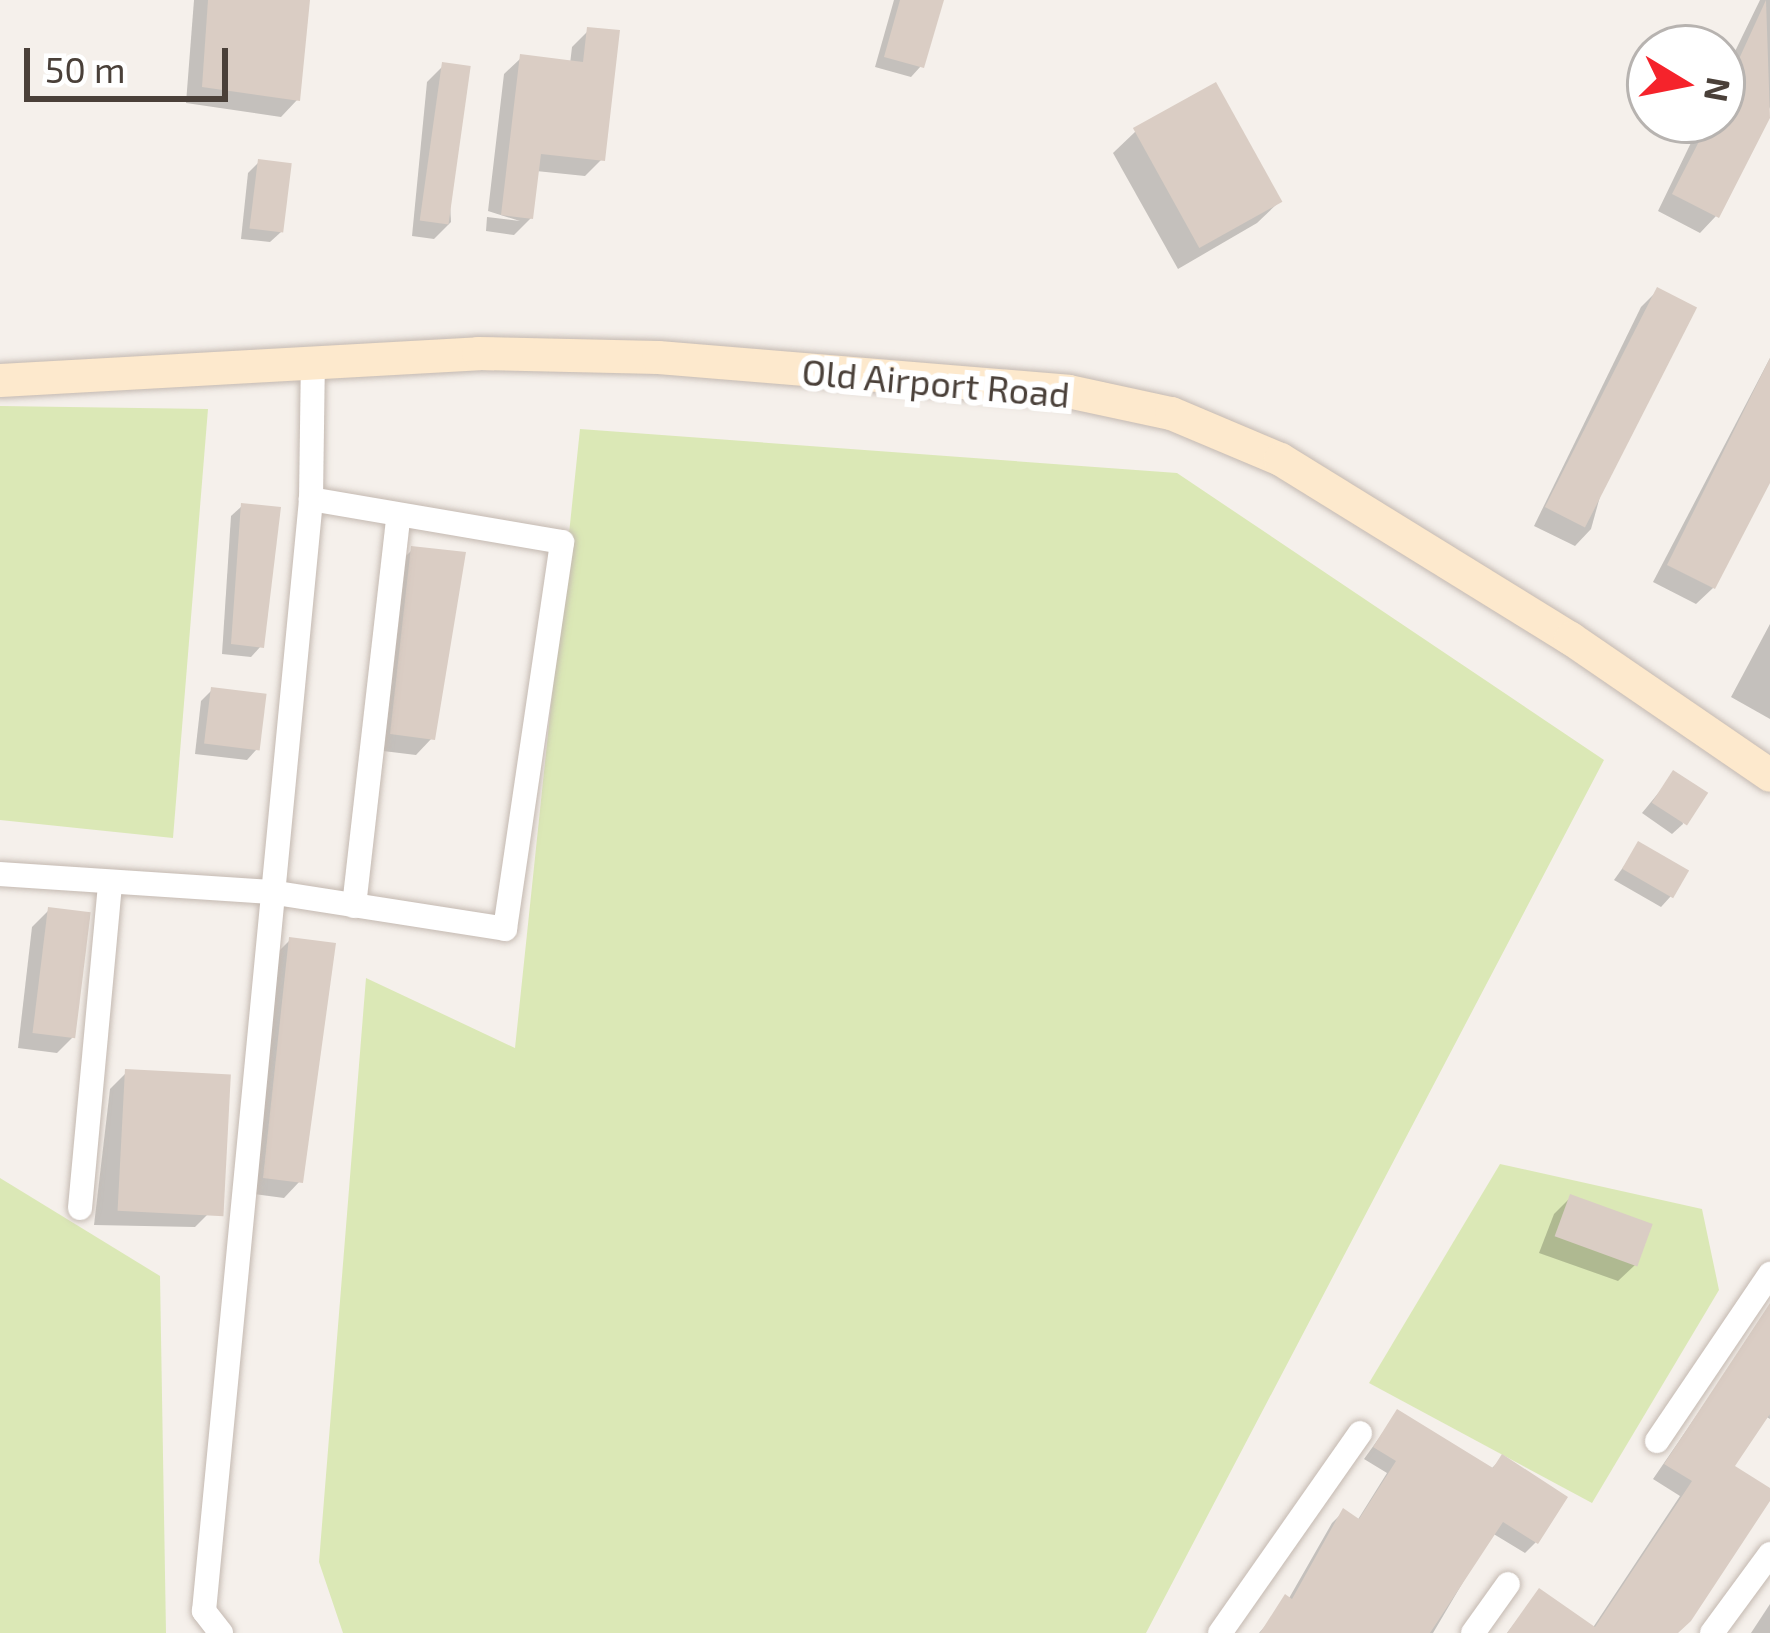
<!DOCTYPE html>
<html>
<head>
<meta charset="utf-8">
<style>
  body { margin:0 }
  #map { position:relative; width:1770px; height:1633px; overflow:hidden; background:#f5f0eb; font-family:"Exo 2",sans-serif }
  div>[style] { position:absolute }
  .green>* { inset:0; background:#dbe8b6 }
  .shadow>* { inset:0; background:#0003 }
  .building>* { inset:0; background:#dacdc4; transform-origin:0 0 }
  .roads { filter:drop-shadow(0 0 3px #c4b9b1) drop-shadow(0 0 3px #c4b9b1) }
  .street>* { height:24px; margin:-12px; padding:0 12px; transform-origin:12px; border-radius:12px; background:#fff }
  .secondary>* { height:33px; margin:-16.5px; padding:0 16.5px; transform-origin:16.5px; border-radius:16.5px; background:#fde9cd }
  span { translate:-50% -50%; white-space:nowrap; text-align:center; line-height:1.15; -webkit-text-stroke:12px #fff; paint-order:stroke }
  .street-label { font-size:36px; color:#4a4039 }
  .north { position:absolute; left:1626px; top:24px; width:120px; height:120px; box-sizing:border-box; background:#fff; border:3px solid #b7b3b0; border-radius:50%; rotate:100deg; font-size:33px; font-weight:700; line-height:48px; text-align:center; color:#4a4039 }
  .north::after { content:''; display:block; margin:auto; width:42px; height:54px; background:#f5232b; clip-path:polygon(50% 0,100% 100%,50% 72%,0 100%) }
  .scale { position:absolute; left:24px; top:48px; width:204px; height:54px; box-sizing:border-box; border:6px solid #4a4039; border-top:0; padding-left:15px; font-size:36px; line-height:42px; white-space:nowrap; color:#4a4039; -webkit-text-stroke:9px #fff; paint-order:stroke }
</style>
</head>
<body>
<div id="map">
  <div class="green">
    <i style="clip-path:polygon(0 406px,208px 409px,173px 838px,0 820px)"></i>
    <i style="clip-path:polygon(580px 429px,1177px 473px,1604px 760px,1146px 1633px,343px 1633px,319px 1562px,366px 978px,515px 1048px)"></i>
    <i style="clip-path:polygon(1500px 1164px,1702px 1209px,1719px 1290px,1592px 1503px,1369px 1383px)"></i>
    <i style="clip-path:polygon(0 1178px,160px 1276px,166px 1633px,0 1633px)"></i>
  </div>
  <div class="shadow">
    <i style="clip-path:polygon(194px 0,307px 0,297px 100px,281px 117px,186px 103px)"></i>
    <i style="clip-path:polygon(894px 0,940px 0,921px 66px,911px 77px,875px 67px)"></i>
    <i style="clip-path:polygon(1760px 0,1770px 0,1770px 107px,1716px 216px,1700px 233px,1658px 211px,1702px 120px,1722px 120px,1722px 78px)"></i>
    <i style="clip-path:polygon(589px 30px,602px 159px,585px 176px,536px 171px,531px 218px,514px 235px,486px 231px,487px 217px,520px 221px,488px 211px,504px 74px,521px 58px,570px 64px,572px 47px)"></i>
    <i style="clip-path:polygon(443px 66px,451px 222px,434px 239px,412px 236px,427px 82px)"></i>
    <i style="clip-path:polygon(1136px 131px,1280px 201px,1257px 223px,1178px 269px,1113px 153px)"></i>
    <i style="clip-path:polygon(259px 162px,281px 232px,270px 242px,241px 239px,248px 173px)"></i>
    <i style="clip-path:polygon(1657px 291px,1591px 529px,1575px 546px,1534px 526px,1641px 307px)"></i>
    <i style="clip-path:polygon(1770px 358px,1770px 471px,1713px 588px,1696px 604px,1653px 582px)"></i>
    <i style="clip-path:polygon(242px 506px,261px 646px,251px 657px,222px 654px,231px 516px)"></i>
    <i style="clip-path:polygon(413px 549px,432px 738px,416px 755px,375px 750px,396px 566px)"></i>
    <i style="clip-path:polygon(1770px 624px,1770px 719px,1731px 697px)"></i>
    <i style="clip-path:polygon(212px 690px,257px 749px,247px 760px,195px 754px,201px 701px)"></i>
    <i style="clip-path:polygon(1674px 774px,1683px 824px,1672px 834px,1642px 813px)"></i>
    <i style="clip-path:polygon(1639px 845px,1671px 896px,1661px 907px,1614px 880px)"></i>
    <i style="clip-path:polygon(49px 910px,74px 1036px,57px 1053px,18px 1048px,32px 927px)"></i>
    <i style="clip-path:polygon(290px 940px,300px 1181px,284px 1198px,247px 1193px,273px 957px)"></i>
    <i style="clip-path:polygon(127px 1072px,212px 1210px,195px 1227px,94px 1225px,110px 1089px)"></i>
    <i style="clip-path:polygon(1571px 1197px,1635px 1265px,1618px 1281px,1539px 1253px,1554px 1214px)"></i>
    <i style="clip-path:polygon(1765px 1316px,1770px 1419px,1765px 1416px,1731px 1467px,1770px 1495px,1676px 1633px,1507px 1633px,1539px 1592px,1592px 1629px,1680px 1496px,1653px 1479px)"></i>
    <i style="clip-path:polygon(1397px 1413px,1490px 1470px,1502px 1458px,1536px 1542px,1525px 1553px,1492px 1533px,1433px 1633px,1259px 1633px,1288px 1600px,1332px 1523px,1343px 1512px,1357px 1521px,1387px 1473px,1364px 1459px)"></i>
    <i style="clip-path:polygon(1770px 1604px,1770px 1633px,1751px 1633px)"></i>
  </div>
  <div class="building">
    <i style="clip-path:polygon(208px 0,310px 0,300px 101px,202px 87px)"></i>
    <i style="clip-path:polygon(900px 0,944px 0,924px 68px,884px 57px)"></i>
    <i style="clip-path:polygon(1766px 0,1770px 118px,1719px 218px,1672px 194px,1710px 120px,1722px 120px,1722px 96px)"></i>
    <i style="clip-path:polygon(587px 27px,620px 30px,605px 161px,541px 154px,533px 219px,501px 215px,520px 54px,583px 62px)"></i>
    <i style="left:442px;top:62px;width:29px;height:160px;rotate:8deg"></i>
    <i style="left:1216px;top:82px;width:137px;height:95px;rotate:61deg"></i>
    <i style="left:258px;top:159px;width:34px;height:70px;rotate:7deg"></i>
    <i style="left:1657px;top:287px;width:45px;height:247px;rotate:27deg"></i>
    <i style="clip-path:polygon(1770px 358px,1770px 483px,1715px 589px,1667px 565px)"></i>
    <i style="clip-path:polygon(241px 503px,281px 507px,264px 648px,231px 644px)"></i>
    <i style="clip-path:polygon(411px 546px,466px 552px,435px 740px,390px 734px)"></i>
    <i style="left:211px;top:687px;width:56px;height:57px;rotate:7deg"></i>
    <i style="left:1673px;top:770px;width:42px;height:39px;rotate:33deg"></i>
    <i style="left:1638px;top:841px;width:59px;height:32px;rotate:30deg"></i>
    <i style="left:48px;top:907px;width:43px;height:127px;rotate:7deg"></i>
    <i style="clip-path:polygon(289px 937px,336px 943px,303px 1183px,263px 1178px)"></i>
    <i style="left:125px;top:1069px;width:106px;height:142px;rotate:3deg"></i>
    <i style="left:1570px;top:1194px;width:88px;height:45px;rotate:20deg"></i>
    <i style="clip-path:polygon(1770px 1303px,1770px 1414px,1735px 1466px,1770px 1488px,1770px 1501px,1691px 1621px,1678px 1633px,1507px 1633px,1539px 1588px,1595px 1627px,1692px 1481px,1664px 1464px)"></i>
    <i style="clip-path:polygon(1397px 1409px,1493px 1468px,1502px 1454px,1568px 1497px,1538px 1544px,1503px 1522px,1430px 1633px,1260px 1633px,1285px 1594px,1292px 1599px,1343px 1508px,1359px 1519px,1396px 1461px,1373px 1447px)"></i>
  </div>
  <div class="roads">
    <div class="street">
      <i style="left:0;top:874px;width:271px;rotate:3.8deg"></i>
      <i style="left:270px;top:892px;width:238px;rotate:8.9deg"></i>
      <i style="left:505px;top:929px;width:391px;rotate:-81.6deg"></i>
      <i style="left:562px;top:542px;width:255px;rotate:-170.3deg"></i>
      <i style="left:354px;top:906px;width:390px;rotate:-83.5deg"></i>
      <i style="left:80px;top:1208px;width:325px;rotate:-84.7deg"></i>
      <i style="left:1657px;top:1441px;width:202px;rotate:-55.9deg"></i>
      <i style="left:221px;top:1633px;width:28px;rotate:-128deg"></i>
      <i style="left:204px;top:1611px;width:1117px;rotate:-84.5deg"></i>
      <i style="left:311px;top:499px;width:135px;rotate:-89.2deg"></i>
      <i style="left:1220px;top:1633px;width:244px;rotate:-55deg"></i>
      <i style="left:1473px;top:1633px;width:60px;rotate:-54.5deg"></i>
      <i style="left:1712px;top:1633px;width:98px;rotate:-53.7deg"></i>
    </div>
    <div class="secondary">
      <i style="left:0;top:380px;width:479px;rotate:-3.2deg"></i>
      <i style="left:478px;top:353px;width:180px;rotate:1.3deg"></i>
      <i style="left:658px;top:357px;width:411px;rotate:4.7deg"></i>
      <i style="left:1068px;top:391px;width:105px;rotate:12.1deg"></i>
      <i style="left:1171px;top:413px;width:118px;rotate:22.9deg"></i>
      <i style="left:1280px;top:459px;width:341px;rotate:31.7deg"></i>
      <i style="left:1570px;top:638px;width:242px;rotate:34.4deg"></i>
    </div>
  </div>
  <div class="street-label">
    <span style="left:936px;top:382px;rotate:5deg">Old Airport Road</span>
  </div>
  <div class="north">N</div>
  <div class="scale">50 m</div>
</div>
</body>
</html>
